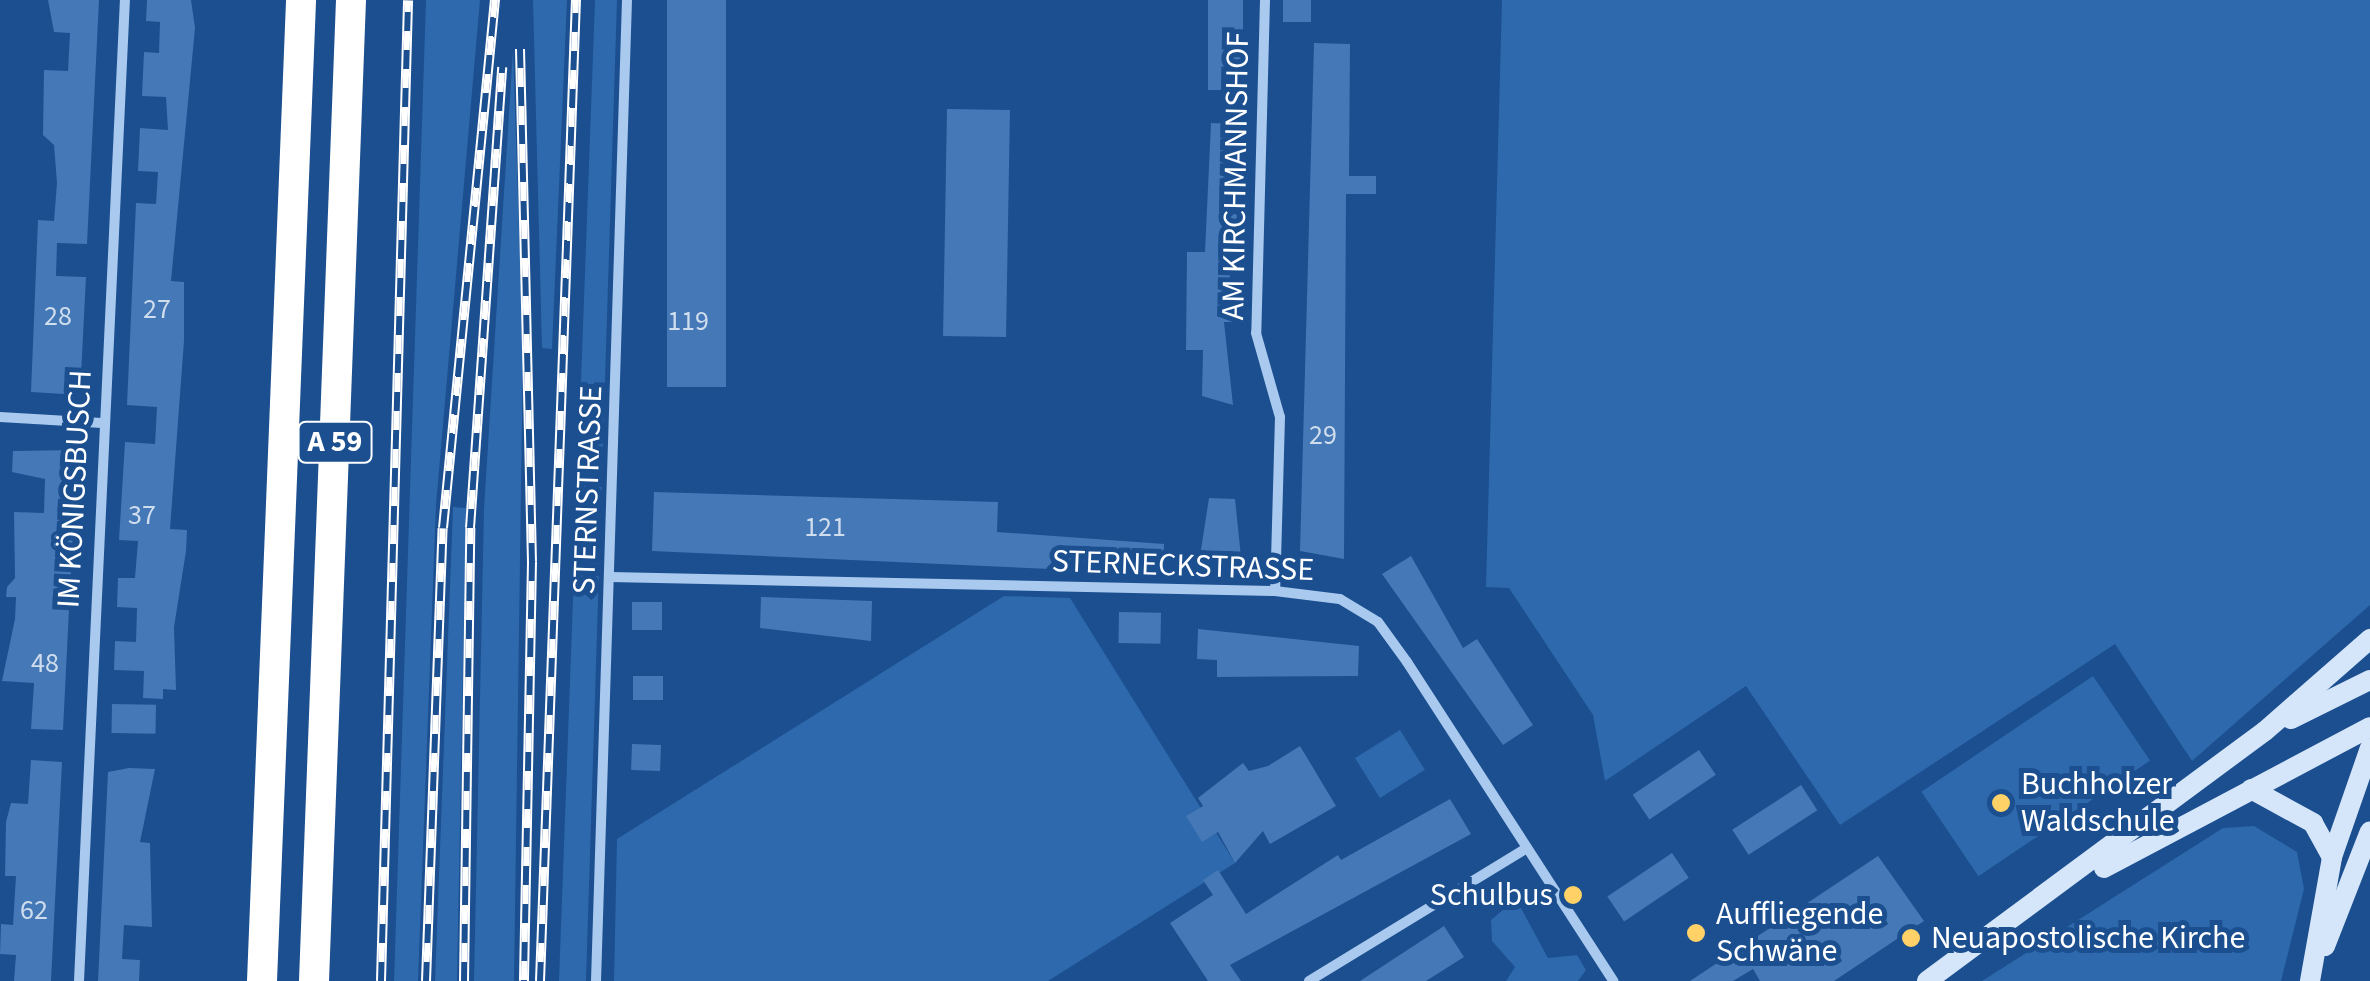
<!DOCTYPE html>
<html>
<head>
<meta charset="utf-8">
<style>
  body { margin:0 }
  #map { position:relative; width:2370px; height:981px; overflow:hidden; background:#1b4f8f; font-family:"Source Sans 3",sans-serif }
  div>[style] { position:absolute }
  .green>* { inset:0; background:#2e69ad; transform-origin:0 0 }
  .building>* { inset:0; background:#4478b7; transform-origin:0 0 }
  .minor>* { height:10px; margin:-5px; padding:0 5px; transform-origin:5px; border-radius:5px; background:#a9c9ee }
  .secondary>* { height:20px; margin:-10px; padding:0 10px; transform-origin:10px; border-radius:10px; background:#d6e6fa }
  .motorway>* { height:30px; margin:-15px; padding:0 15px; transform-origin:15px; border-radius:15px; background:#fff }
  .rail>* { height:10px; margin-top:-5px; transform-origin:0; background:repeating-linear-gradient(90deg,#1b4f8f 0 19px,#fff 0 38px); box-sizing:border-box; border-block:2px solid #fff }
  .dots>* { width:28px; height:28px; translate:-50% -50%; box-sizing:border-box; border:5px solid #1b4f8f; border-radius:50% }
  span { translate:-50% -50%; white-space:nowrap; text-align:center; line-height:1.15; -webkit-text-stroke:10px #1b4f8f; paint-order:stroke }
  .number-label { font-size:28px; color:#d0dded }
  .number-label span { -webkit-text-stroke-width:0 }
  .shield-label span { padding:2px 8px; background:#1b4f8f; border:2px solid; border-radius:8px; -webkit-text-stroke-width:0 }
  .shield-label { font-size:30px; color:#fff; font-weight:700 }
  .street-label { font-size:32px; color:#fff }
  .poi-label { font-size:32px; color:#fff }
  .left { translate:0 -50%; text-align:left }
  .right { translate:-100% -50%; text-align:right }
</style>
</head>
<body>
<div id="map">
  <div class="green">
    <i style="clip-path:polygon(426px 0,480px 0,436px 505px,418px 981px,394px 981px)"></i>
    <i style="clip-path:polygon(533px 0,567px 0,552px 349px,542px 348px)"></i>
    <i style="clip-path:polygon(595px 0,617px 0,586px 981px,559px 981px)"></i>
    <i style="clip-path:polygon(1502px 0,2370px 0,2370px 605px,2192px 761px,2115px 644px,1840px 825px,1746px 686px,1605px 781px,1593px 715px,1509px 588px,1486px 587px)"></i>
    <i style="clip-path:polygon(513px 50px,523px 348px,514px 981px,474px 981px,484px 509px)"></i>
    <i style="clip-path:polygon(453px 507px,466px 508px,457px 981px,435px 981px)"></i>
    <i style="clip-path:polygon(1004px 596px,1070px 598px,1235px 863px,1048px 981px,614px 981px,617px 839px)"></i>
    <i style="left:2093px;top:676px;width:102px;height:207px;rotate:56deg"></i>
    <i style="left:1400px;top:730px;width:47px;height:53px;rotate:58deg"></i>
    <i style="clip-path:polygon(2254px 826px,2297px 852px,2304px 889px,2281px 981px,1982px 981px,2223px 828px)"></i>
    <i style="clip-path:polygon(1516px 899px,1548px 958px,1577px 955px,1586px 970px,1578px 981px,1506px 981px,1515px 967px,1492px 941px,1491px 920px)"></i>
  </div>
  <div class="building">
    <i style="clip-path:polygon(48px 0,99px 0,87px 244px,57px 243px,56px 276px,86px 277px,80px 395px,31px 392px,38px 220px,54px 221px,57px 183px,54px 145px,43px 135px,44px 70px,68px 71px,70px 33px,54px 32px)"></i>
    <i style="clip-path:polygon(147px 0,191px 0,195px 28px,171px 281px,184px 282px,184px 341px,170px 529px,187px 530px,186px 551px,174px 627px,176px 690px,163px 689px,163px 699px,143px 698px,144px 671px,114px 670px,115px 641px,136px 642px,137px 608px,117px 607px,118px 578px,135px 578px,138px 541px,119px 540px,125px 442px,155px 444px,157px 407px,127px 405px,136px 203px,156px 204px,158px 172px,138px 171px,140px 128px,168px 130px,166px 97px,142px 96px,144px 52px,159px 53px,160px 22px,146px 21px)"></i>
    <i style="left:667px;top:0;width:59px;height:387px"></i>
    <i style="left:1208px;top:0;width:35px;height:90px"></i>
    <i style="left:1283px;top:0;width:28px;height:22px"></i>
    <i style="clip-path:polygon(1314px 43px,1350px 44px,1349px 176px,1376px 176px,1376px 194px,1346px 194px,1344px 559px,1300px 551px)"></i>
    <i style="left:947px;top:109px;width:63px;height:227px;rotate:1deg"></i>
    <i style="clip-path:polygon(1211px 123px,1239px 124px,1236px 246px,1227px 245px,1234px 322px,1224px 322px,1233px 405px,1202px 396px,1203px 350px,1186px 350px,1187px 252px,1205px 252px)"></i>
    <i style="clip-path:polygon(77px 450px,63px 730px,31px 729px,34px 683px,2px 681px,15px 619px,16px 597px,6px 597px,7px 587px,15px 578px,14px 512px,44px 513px,45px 479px,12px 472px,13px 451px)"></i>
    <i style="clip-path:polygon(654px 492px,998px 502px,997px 532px,1164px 544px,1163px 574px,652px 551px)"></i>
    <i style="clip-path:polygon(1209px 498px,1235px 499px,1241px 557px,1200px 556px)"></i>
    <i style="clip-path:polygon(1411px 556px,1463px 648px,1477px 639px,1533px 725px,1503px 745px,1382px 574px)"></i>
    <i style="clip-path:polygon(761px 597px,872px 601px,871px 641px,760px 628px)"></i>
    <i style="left:632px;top:602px;width:30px;height:28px"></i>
    <i style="left:1119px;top:612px;width:42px;height:31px;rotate:1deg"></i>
    <i style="clip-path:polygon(1198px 629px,1359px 646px,1358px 676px,1217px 677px,1217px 660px,1197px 659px)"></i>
    <i style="left:633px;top:676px;width:30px;height:24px"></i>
    <i style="left:112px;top:704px;width:44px;height:29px;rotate:1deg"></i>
    <i style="left:632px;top:744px;width:29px;height:26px;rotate:2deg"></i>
    <i style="clip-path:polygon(1300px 746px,1336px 806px,1270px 844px,1263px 831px,1235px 863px,1218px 832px,1202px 842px,1186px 816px,1203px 806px,1198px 798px,1243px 763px,1249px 771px,1268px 766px)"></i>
    <i style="left:1699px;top:750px;width:30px;height:80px;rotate:56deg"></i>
    <i style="clip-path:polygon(31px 760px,62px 762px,51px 981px,14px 981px,16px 955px,0 954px,1px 924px,13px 925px,16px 876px,5px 876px,6px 822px,11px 803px,28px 804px)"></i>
    <i style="clip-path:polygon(129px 768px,155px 769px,140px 842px,150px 843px,152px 927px,124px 925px,122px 959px,140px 960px,139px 981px,98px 981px,108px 772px)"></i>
    <i style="left:1801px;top:785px;width:30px;height:82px;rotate:57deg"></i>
    <i style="clip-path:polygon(1450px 799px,1471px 834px,1230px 965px,1241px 981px,1208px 981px,1170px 923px,1213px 895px,1203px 880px,1218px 870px,1246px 914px,1338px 855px,1341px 860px)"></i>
    <i style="left:1672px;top:853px;width:30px;height:78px;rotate:56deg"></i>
    <i style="clip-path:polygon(1878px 856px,1924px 921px,1834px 981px,1760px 981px,1753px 969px,1733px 981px,1690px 981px)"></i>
    <i style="clip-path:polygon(1444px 926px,1464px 957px,1426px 981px,1360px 981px)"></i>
  </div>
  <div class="minor">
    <i style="left:1265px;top:0;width:333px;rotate:91.5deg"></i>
    <i style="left:1256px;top:333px;width:87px;rotate:74.1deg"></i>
    <i style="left:1280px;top:417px;width:174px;rotate:91.6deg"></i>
    <i style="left:0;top:417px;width:102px;rotate:3.4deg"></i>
    <i style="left:610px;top:577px;width:665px;rotate:1.21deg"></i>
    <i style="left:1275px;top:591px;width:65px;rotate:7deg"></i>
    <i style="left:1340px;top:599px;width:44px;rotate:31.2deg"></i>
    <i style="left:1378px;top:622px;width:49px;rotate:54.1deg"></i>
    <i style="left:1407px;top:662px;width:380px;rotate:57.1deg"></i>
    <i style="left:79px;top:981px;width:982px;rotate:-87.32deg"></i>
    <i style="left:596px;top:981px;width:981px;rotate:-88.19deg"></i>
    <i style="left:1309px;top:981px;width:255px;rotate:-31.4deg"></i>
  </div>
  <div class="secondary">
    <i style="left:2291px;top:719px;width:88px;rotate:-26.3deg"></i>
    <i style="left:2251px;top:789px;width:71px;rotate:28.7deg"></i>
    <i style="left:2313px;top:823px;width:39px;rotate:61deg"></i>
    <i style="left:2104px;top:868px;width:301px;rotate:-27.9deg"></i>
    <i style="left:2325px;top:946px;width:123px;rotate:-68.6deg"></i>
    <i style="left:1927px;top:981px;width:420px;rotate:-36.5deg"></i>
    <i style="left:2265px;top:731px;width:140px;rotate:-41.2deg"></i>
    <i style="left:2310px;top:981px;width:126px;rotate:-79.9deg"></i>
    <i style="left:2332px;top:857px;width:115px;rotate:-70.8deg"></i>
  </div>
  <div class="motorway">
    <i style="left:262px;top:981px;width:982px;rotate:-87.72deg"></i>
    <i style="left:314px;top:981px;width:982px;rotate:-87.84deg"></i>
  </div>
  <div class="rail">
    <i style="left:520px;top:49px;width:513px;rotate:88.66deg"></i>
    <i style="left:532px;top:562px;width:419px;rotate:91.1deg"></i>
    <i style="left:381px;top:981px;width:981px;rotate:-88.42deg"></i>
    <i style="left:426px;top:981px;width:453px;rotate:-87.9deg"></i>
    <i style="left:443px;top:528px;width:531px;rotate:-84.38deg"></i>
    <i style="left:464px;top:981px;width:453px;rotate:-89.2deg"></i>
    <i style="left:470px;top:528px;width:462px;rotate:-86deg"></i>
    <i style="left:540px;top:981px;width:982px;rotate:-87.9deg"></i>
  </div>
  <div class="dots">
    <i style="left:2001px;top:803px;background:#ffd166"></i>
    <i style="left:1573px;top:895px;background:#ffd166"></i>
    <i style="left:1696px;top:933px;background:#ffd166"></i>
    <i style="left:1911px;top:938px;background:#ffd166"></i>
  </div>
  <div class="number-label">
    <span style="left:157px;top:309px">27</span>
    <span style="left:58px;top:316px">28</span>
    <span style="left:688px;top:321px">119</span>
    <span style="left:1323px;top:435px">29</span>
    <span style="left:142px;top:515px">37</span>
    <span style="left:825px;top:527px">121</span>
    <span style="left:45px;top:663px">48</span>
    <span style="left:34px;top:910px">62</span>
  </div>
  <div class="shield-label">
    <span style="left:335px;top:442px">A 59</span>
  </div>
  <div class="street-label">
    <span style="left:1236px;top:176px;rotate:-89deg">AM KIRCHMANNSHOF</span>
    <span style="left:75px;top:489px;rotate:-87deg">IM KÖNIGSBUSCH</span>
    <span style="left:588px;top:490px;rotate:-88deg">STERNSTRASSE</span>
    <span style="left:1183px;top:566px;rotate:2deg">STERNECKSTRASSE</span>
  </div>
  <div class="poi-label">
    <span class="left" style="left:2021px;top:803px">Buchholzer<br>Waldschule</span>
    <span class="right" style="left:1553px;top:895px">Schulbus</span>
    <span class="left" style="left:1716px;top:933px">Auffliegende<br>Schwäne</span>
    <span class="left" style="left:1931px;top:938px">Neuapostolische Kirche</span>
  </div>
</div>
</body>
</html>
